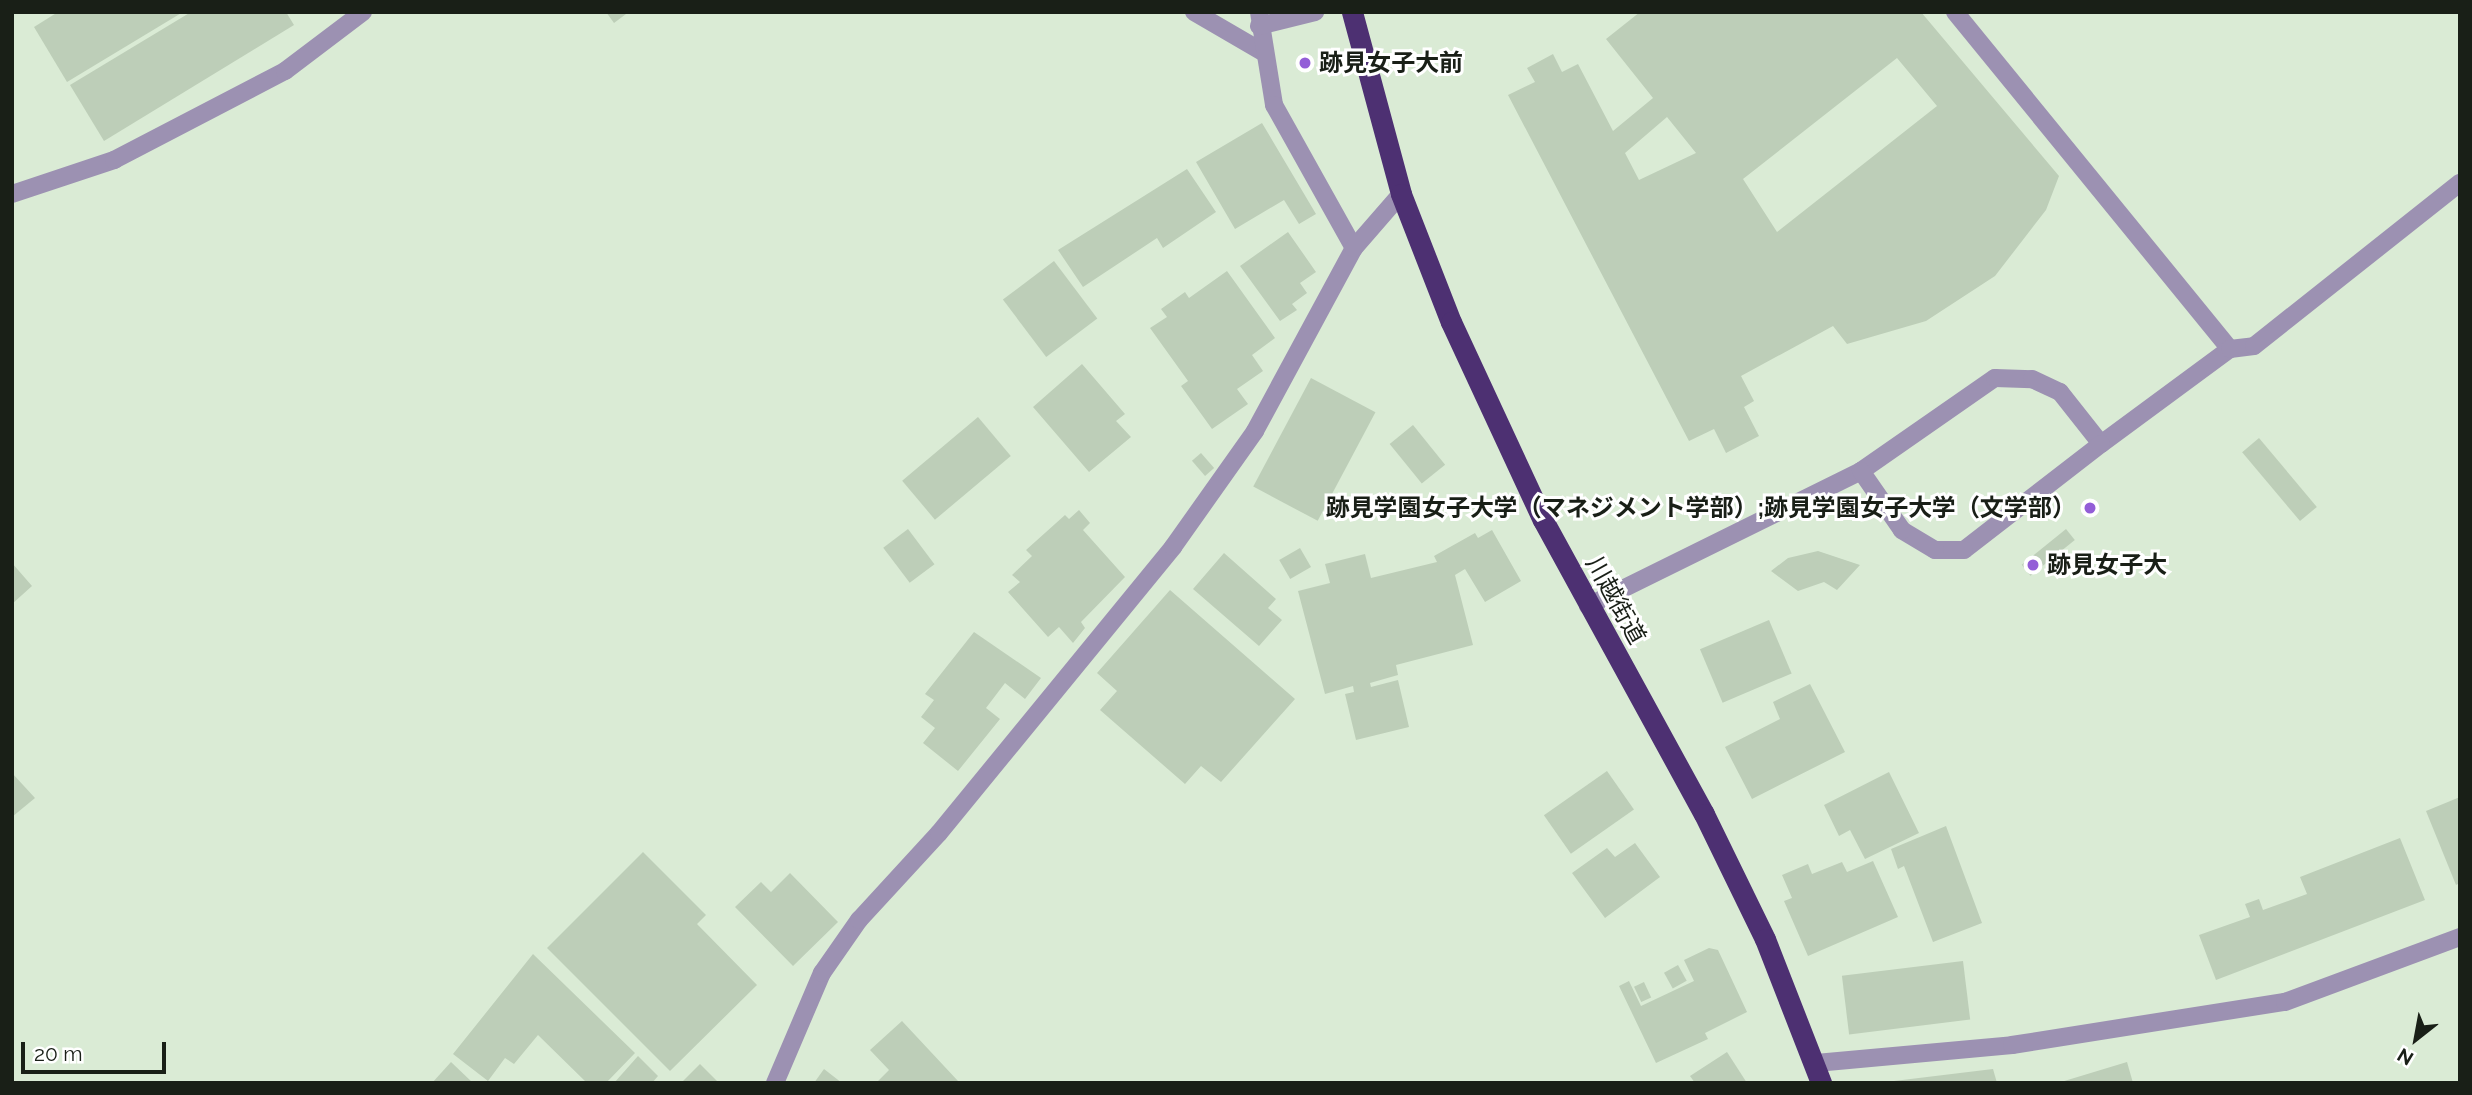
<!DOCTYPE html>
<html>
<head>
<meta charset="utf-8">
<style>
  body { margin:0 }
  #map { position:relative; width:2472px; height:1095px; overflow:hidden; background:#daebd5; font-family:Raleway,"Noto Sans JP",sans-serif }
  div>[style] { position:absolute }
  .building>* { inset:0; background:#bdceb8; transform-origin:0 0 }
  .lane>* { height:18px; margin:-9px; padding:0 9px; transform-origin:9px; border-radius:9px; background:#9c91b2 }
  .street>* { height:18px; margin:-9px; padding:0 9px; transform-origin:9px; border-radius:9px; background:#9c91b2 }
  .highway>* { height:21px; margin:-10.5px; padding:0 10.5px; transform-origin:10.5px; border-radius:10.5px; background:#4d3072 }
  .dots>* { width:19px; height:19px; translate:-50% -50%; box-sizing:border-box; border:4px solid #fff; border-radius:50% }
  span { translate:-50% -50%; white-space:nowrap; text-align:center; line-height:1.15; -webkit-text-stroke:6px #fff; paint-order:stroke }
  .poi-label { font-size:24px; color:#191f17; font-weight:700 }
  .left { translate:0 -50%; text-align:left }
  .right { translate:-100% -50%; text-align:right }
  .street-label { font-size:24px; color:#191f17 }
  .frame { position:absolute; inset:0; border:14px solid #191f17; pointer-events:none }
  .north { position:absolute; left:2381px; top:1004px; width:70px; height:70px; -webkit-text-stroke:5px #fff; paint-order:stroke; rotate:211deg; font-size:19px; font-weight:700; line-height:28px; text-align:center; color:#191f17 }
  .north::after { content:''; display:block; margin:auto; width:24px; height:32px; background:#191f17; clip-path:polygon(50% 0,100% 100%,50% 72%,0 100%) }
  .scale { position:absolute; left:21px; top:1042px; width:145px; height:32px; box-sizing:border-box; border:4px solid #191f17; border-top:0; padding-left:9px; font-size:21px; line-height:24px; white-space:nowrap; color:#191f17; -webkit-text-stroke:5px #fff; paint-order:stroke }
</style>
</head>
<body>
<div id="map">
  <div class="building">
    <i style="clip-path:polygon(58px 12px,183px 12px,67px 82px,34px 27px)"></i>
    <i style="clip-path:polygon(191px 12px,286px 12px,294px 25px,104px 141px,70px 85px)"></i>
    <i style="clip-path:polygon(606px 12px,625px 12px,626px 14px,614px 23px)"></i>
    <i style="clip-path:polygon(evenodd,1640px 12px,1921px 12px,2059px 176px,2046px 210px,1995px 276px,1926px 321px,1847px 344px,1833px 326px,1741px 376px,1754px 401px,1744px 407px,1759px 436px,1726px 453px,1714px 429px,1689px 441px,1508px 95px,1535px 82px,1527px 68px,1553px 54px,1562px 72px,1578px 64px,1613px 131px,1653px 98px,1606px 39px,1640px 12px,1897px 58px,1937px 106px,1777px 232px,1743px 179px,1897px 58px,1640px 12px,1667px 117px,1696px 153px,1639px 180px,1625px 153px,1667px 117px)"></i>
    <i style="clip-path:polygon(1262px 123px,1316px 214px,1299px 224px,1284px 200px,1235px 229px,1196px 162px)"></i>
    <i style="clip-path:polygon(1187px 169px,1216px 212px,1163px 248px,1157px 238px,1083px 287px,1058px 250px)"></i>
    <i style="clip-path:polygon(1288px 232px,1316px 272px,1300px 283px,1307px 293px,1292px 304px,1297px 310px,1280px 321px,1240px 266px)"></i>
    <i style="left:1054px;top:261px;width:72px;height:64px;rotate:53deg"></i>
    <i style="clip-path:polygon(1227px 271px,1275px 338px,1252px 355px,1263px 371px,1237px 389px,1248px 404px,1212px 429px,1181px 386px,1188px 381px,1150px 328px,1167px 317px,1161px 309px,1185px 292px,1189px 298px)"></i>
    <i style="clip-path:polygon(1082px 364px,1125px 414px,1116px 421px,1131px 437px,1089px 472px,1033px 407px)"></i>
    <i style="left:1311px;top:378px;width:73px;height:123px;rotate:28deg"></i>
    <i style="left:978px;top:417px;width:51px;height:99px;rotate:50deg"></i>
    <i style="left:1413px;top:425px;width:51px;height:30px;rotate:51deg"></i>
    <i style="left:2259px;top:438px;width:90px;height:22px;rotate:50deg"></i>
    <i style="left:1201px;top:453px;width:20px;height:12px;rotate:49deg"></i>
    <i style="clip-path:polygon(1079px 510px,1090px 523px,1083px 530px,1125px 577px,1081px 622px,1085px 628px,1073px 643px,1059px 627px,1048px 637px,1008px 592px,1020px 582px,1012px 575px,1032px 556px,1026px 550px,1065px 515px,1069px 519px)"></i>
    <i style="left:908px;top:529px;width:44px;height:31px;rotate:53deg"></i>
    <i style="left:2066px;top:529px;width:14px;height:57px;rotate:51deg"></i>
    <i style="clip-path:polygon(1492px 530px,1521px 581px,1485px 602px,1465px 569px,1455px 575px,1473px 645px,1396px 665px,1398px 675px,1370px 683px,1371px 687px,1398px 680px,1409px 727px,1356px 740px,1345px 694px,1354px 692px,1353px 686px,1325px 694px,1298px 591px,1330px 583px,1325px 564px,1365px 554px,1371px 578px,1437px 562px,1434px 556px,1475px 533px,1478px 538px)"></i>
    <i style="left:1300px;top:548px;width:22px;height:24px;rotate:60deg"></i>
    <i style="clip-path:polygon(1818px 551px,1860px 565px,1837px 590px,1824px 582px,1798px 591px,1771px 571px,1788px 558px)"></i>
    <i style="clip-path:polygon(1224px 553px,1276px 599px,1268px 608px,1282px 620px,1259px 646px,1193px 589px)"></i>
    <i style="clip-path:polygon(12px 563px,32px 586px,12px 604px,12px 612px)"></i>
    <i style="clip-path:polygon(1170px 590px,1295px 699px,1221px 782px,1201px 766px,1185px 784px,1100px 710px,1117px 691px,1097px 673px)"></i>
    <i style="left:1769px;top:620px;width:58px;height:75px;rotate:67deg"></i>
    <i style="clip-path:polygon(974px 632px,1041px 678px,1025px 699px,1005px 683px,986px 708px,1000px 719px,958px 771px,923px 743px,935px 728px,921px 717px,934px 700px,925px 694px)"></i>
    <i style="clip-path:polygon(1810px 684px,1845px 752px,1752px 799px,1725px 747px,1780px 719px,1773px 702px)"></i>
    <i style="left:1607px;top:771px;width:47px;height:77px;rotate:55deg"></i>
    <i style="clip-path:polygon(1889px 772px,1919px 833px,1865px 859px,1850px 830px,1839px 836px,1824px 805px)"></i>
    <i style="clip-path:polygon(12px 773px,35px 798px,12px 817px)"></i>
    <i style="clip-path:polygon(2460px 797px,2460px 883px,2456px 885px,2426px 811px)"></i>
    <i style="clip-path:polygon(1946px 826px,1982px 923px,1933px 942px,1904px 866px,1898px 869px,1891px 849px)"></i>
    <i style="clip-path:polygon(2400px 838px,2425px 900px,2216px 980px,2199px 935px,2250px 917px,2245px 904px,2259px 899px,2263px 910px,2307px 894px,2300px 877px)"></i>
    <i style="clip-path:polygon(1635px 843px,1660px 877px,1605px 918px,1572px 873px,1607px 848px,1615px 857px)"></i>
    <i style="clip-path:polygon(643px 852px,706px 915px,697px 924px,757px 985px,670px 1071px,547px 948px)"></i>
    <i style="clip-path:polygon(1873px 861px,1898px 917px,1808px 956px,1784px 901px,1792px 898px,1782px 875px,1808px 864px,1812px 874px,1842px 862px,1847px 872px)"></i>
    <i style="clip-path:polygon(790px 873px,838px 922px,793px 966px,735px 907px,761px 882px,771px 892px)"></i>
    <i style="clip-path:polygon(1709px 948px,1718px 950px,1747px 1012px,1705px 1033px,1708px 1039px,1656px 1063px,1619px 986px,1629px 981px,1641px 1006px,1694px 981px,1684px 960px)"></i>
    <i style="clip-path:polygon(533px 954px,635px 1053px,606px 1083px,587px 1083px,538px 1035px,514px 1064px,505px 1058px,488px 1081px,453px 1054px)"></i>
    <i style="left:1963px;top:961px;width:59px;height:122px;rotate:83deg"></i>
    <i style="left:1678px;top:965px;width:18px;height:16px;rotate:61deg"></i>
    <i style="left:1644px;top:982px;width:17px;height:11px;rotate:65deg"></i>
    <i style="clip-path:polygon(902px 1021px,958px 1081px,957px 1083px,876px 1083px,889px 1070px,870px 1050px)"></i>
    <i style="clip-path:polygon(1727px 1052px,1747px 1083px,1695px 1083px,1690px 1076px)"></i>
    <i style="clip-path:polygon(638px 1056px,658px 1076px,652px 1083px,614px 1083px)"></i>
    <i style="clip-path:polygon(451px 1062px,473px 1083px,432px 1083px)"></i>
    <i style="clip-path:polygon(2127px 1062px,2133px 1083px,2061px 1083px,2061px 1082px)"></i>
    <i style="clip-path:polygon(700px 1064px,719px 1083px,681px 1083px)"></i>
    <i style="clip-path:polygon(824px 1069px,842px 1083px,814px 1083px)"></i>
    <i style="clip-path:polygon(1993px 1069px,1997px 1083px,1894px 1083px,1894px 1081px)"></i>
  </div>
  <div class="lane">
    <i style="left:1955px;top:12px;width:435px;rotate:50.8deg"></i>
    <i style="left:2101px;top:444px;width:160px;rotate:-36.4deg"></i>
    <i style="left:2230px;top:349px;width:24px;rotate:-7deg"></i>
    <i style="left:2254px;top:346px;width:263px;rotate:-38.4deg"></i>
    <i style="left:1588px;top:606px;width:305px;rotate:-26.3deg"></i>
    <i style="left:1861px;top:471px;width:163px;rotate:-34.8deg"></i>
    <i style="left:1995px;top:378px;width:37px;rotate:2deg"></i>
    <i style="left:2032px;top:379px;width:31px;rotate:25deg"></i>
    <i style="left:2060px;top:392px;width:66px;rotate:51.7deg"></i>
    <i style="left:2101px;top:444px;width:173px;rotate:142.3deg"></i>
    <i style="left:1964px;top:550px;width:29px;rotate:180deg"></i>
    <i style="left:1935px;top:550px;width:39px;rotate:-149deg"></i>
    <i style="left:1902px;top:530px;width:72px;rotate:-124.8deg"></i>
  </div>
  <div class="street">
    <i style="left:1194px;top:12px;width:78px;rotate:30.2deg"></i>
    <i style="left:1259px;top:12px;width:94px;rotate:80.8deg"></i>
    <i style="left:1274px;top:105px;width:164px;rotate:60.8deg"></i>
    <i style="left:1259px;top:26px;width:58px;rotate:-14deg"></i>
    <i style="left:12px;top:194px;width:108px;rotate:-18.4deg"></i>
    <i style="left:114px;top:160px;width:193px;rotate:-27.5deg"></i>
    <i style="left:285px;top:71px;width:98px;rotate:-37.1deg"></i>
    <i style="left:1816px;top:1063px;width:197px;rotate:-5.2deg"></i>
    <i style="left:2012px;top:1045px;width:276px;rotate:-9deg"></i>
    <i style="left:2285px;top:1002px;width:187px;rotate:-20.4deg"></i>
    <i style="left:775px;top:1083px;width:120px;rotate:-66.9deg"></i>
    <i style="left:822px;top:973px;width:65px;rotate:-55.1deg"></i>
    <i style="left:859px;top:920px;width:118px;rotate:-47.4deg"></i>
    <i style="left:939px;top:833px;width:370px;rotate:-50.7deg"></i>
    <i style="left:1173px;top:547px;width:142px;rotate:-54.7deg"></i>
    <i style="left:1255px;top:431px;width:208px;rotate:-61.6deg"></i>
    <i style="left:1354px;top:248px;width:72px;rotate:-49deg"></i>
  </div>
  <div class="highway">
    <i style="left:1352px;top:12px;width:188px;rotate:74.9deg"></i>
    <i style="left:1401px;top:194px;width:137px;rotate:68.7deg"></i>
    <i style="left:1451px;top:322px;width:218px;rotate:65.1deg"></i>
    <i style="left:1543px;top:520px;width:335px;rotate:61.3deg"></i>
    <i style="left:1704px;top:814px;width:139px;rotate:64deg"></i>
    <i style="left:1765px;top:939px;width:155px;rotate:68.7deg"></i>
  </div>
  <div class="dots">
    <i style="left:1305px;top:63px;background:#935ed7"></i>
    <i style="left:2090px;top:508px;background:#935ed7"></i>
    <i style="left:2033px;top:565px;background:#935ed7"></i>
  </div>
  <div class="poi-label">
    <span class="left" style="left:1319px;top:63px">跡見女子大前</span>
    <span class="right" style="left:2076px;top:508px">跡見学園女子大学（マネジメント学部）;跡見学園女子大学（文学部）</span>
    <span class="left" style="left:2047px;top:565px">跡見女子大</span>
  </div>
  <div class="street-label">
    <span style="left:1616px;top:600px;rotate:61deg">川越街道</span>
  </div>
  <div class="frame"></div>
  <div class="north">N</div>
  <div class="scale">20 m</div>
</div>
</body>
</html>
